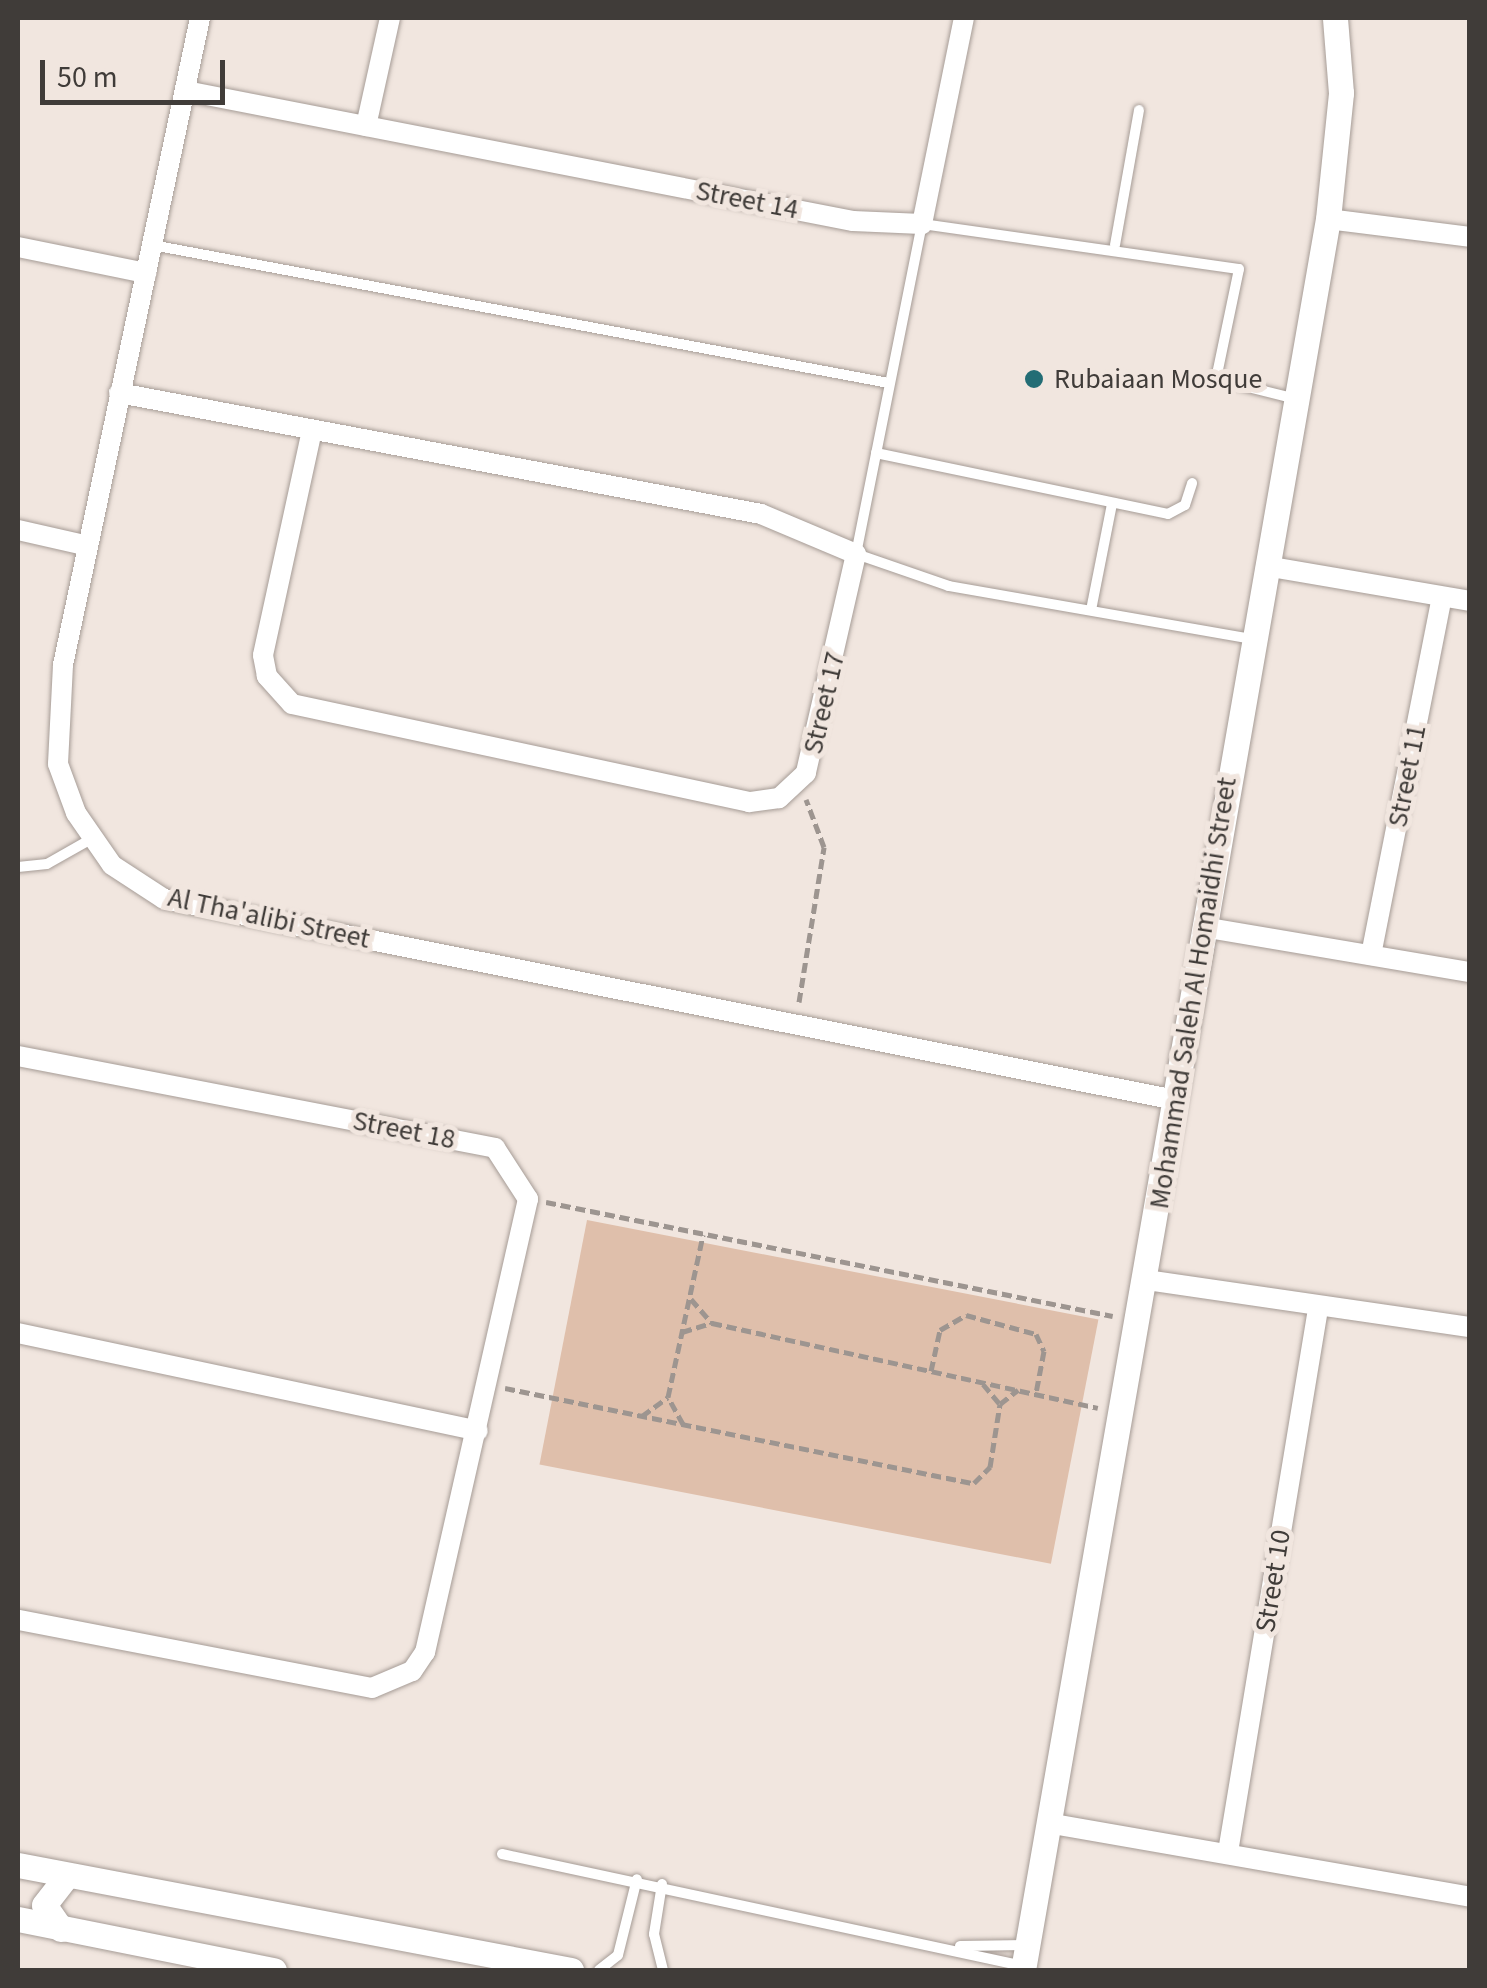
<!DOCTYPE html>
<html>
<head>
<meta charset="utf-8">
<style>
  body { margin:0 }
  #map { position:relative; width:1487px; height:1988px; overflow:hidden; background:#f1e6df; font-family:"Source Sans 3",sans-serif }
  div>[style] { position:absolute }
  .green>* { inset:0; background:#dfbfab; transform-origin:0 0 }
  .path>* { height:5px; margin-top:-2.5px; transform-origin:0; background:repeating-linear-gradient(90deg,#9d9590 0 10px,transparent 0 15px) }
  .roads { filter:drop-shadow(0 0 2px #a69c96) drop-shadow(0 0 2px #a69c96) }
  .service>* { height:10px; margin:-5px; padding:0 5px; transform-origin:5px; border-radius:5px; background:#fff }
  .minor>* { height:20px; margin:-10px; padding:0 10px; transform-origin:10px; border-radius:10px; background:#fff }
  .tertiary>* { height:25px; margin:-12.5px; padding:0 12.5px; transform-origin:12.5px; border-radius:12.5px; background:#fff }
  .dots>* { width:28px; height:28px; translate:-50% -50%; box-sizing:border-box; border:5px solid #f1e6df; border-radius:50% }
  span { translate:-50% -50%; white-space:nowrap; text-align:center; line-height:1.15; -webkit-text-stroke:10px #f1e6df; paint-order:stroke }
  .street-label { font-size:28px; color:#403c39 }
  .poi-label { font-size:28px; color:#403c39 }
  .left { translate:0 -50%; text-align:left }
  .frame { position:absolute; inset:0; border:20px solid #403c39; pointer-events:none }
  .scale { position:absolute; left:40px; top:60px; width:185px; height:45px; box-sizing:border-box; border:5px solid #403c39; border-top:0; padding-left:12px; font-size:30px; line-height:35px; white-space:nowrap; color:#403c39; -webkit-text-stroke:8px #f1e6df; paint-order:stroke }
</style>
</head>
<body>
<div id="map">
  <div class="green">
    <i style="left:587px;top:1220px;width:521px;height:249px;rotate:11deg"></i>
  </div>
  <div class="path">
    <i style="left:799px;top:1002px;width:157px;rotate:-80.8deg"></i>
    <i style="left:824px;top:847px;width:51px;rotate:-110.6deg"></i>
    <i style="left:546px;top:1202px;width:578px;rotate:11.37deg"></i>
    <i style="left:691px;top:1299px;width:32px;rotate:49deg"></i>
    <i style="left:682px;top:1332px;width:31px;rotate:-17deg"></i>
    <i style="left:712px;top:1323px;width:395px;rotate:12.4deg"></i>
    <i style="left:931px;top:1371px;width:42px;rotate:-77.6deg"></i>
    <i style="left:940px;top:1330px;width:30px;rotate:-30deg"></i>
    <i style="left:966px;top:1315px;width:73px;rotate:15.2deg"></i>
    <i style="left:1036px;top:1334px;width:19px;rotate:65deg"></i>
    <i style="left:1044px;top:1351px;width:43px;rotate:100.8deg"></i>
    <i style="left:983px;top:1384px;width:26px;rotate:50deg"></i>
    <i style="left:505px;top:1388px;width:479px;rotate:11.5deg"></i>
    <i style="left:974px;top:1483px;width:23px;rotate:-45deg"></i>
    <i style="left:990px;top:1467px;width:64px;rotate:-81deg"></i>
    <i style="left:1000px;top:1404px;width:23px;rotate:-38deg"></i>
    <i style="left:642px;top:1416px;width:32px;rotate:-36deg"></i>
    <i style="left:683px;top:1424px;width:31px;rotate:-119deg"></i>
    <i style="left:668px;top:1397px;width:166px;rotate:-77.8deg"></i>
  </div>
  <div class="roads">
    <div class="service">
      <i style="left:152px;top:245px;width:750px;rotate:10.61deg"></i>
      <i style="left:1115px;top:245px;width:137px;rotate:-79.9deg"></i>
      <i style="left:876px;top:453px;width:298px;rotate:11.8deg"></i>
      <i style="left:1168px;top:514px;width:19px;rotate:-28deg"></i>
      <i style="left:1185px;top:505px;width:23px;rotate:-72deg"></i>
      <i style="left:1091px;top:610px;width:108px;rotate:-78.8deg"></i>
      <i style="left:1252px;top:639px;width:308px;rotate:-170.1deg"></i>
      <i style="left:949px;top:586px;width:98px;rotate:-161deg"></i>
      <i style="left:856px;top:554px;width:337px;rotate:-78.7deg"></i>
      <i style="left:922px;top:224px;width:320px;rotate:8.1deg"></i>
      <i style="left:1239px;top:269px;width:112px;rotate:101.8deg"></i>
      <i style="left:1216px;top:379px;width:78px;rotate:14deg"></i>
      <i style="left:18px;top:867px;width:29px;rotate:-6deg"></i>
      <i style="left:47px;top:864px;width:53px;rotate:-29.5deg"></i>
      <i style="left:502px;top:1854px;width:533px;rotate:12.13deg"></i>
      <i style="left:662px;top:1884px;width:51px;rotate:99.1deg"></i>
      <i style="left:654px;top:1934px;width:37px;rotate:76deg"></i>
      <i style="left:960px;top:1946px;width:67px;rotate:-0.9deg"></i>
      <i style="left:599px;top:1970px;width:24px;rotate:-38deg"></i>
      <i style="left:618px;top:1955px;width:78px;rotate:-76deg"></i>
    </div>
    <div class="minor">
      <i style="left:200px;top:18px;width:661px;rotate:101.96deg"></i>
      <i style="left:63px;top:665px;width:99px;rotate:92.9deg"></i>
      <i style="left:58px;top:764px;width:52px;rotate:69.8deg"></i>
      <i style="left:76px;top:813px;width:63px;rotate:55.3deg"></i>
      <i style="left:112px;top:865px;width:62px;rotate:33.2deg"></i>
      <i style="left:164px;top:899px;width:1031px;rotate:11.24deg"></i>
      <i style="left:186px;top:91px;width:680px;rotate:11.03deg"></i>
      <i style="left:853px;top:221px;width:69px;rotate:2.5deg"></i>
      <i style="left:922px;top:224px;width:210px;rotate:-78.5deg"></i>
      <i style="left:366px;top:126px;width:111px;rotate:-77.5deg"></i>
      <i style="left:1328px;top:219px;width:143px;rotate:7.2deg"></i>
      <i style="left:18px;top:247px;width:131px;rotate:11.5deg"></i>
      <i style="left:119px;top:393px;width:653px;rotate:10.67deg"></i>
      <i style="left:761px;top:514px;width:103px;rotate:22.8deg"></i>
      <i style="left:856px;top:554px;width:225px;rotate:102.9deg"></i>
      <i style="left:806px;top:773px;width:37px;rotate:137deg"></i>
      <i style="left:779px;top:798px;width:30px;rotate:172deg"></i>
      <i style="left:749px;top:802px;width:467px;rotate:-167.9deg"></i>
      <i style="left:292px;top:704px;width:38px;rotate:-132deg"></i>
      <i style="left:267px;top:676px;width:21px;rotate:-101deg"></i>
      <i style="left:263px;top:655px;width:226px;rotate:-77.7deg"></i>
      <i style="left:18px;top:530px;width:68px;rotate:12.8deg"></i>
      <i style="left:1266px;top:566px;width:207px;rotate:9.7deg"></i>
      <i style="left:1203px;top:927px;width:271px;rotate:9.6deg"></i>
      <i style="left:1371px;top:955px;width:365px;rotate:-78.8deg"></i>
      <i style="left:18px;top:1056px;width:486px;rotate:10.9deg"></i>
      <i style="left:495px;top:1148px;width:61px;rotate:57.1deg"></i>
      <i style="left:528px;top:1199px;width:465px;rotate:102.8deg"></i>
      <i style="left:425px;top:1652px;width:23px;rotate:124deg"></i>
      <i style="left:412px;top:1671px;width:43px;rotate:157deg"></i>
      <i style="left:372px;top:1688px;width:360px;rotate:-169.1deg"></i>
      <i style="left:1147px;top:1280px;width:326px;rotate:8.3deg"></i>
      <i style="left:18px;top:1333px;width:470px;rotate:12deg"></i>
      <i style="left:1048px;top:1823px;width:428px;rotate:9.9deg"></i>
      <i style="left:1228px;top:1852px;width:550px;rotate:-80.59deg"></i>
    </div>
    <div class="tertiary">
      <i style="left:18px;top:1865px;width:563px;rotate:10.75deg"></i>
      <i style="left:18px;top:1919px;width:261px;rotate:11.3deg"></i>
      <i style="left:61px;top:1929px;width:29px;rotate:-125deg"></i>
      <i style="left:44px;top:1905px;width:37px;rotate:-52deg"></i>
      <i style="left:1023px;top:1970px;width:1777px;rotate:-80.12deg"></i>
      <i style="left:1328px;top:219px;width:127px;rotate:-84.1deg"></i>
      <i style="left:1341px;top:93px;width:75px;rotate:-94.6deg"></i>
    </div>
  </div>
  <div class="dots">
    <i style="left:1034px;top:379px;background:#236d75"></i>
  </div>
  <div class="street-label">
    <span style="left:747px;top:200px;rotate:11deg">Street 14</span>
    <span style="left:824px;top:703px;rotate:-77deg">Street 17</span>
    <span style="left:1407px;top:776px;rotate:-79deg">Street 11</span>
    <span style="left:269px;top:918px;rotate:12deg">Al Tha'alibi Street</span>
    <span style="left:1193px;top:993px;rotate:-81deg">Mohammad Saleh Al Homaidhi Street</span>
    <span style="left:404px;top:1130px;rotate:11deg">Street 18</span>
    <span style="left:1273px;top:1581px;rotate:-81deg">Street 10</span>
  </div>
  <div class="poi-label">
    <span class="left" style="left:1054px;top:379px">Rubaiaan Mosque</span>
  </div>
  <div class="frame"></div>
  <div class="scale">50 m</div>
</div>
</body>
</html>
